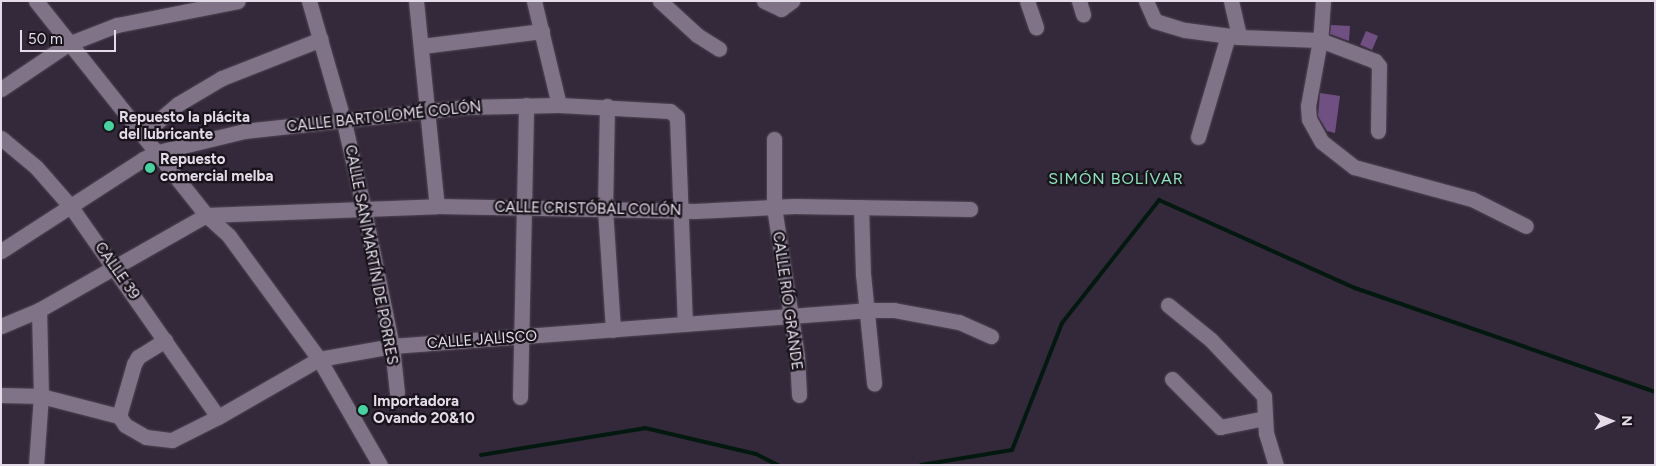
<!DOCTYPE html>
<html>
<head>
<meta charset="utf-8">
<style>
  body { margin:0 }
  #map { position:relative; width:1656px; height:466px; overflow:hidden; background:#34293a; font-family:Figtree,sans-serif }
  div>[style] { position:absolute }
  .stream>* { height:4px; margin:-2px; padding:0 2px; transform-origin:2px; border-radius:2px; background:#031910 }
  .building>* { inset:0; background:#705082; transform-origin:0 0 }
  .roads { filter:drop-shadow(0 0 1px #4f4655) drop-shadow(0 0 1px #4f4655) }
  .minor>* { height:15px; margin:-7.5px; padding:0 7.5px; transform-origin:7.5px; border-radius:7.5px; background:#807387 }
  .dots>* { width:14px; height:14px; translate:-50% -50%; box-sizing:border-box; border:2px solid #19141c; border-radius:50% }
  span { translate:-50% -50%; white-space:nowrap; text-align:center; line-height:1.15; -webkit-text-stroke:4.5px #19141c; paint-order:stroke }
  .poi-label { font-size:15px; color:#e4dce8; font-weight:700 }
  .left { translate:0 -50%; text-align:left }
  .street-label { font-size:15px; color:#e4dce8 }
  .neighbourhood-label { font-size:16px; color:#8ce2bc; letter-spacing:1px }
  .frame { position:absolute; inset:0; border:2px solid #e4dce8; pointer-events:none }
  .north { position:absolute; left:1586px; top:396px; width:50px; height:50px; -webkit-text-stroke:4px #19141c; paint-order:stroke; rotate:89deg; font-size:14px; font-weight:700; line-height:20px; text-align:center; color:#e4dce8 }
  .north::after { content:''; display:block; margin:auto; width:18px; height:22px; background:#e4dce8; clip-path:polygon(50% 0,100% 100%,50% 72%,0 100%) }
  .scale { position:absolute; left:20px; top:30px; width:96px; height:22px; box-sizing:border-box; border:2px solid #e4dce8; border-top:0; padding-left:6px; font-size:15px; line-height:18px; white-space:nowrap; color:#e4dce8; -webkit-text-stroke:4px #19141c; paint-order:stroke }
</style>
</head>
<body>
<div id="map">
  <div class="stream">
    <i style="left:481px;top:455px;width:166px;rotate:-9.3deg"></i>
    <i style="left:645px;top:428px;width:114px;rotate:13.2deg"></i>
    <i style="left:756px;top:454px;width:25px;rotate:27deg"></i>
    <i style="left:921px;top:465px;width:92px;rotate:-9.4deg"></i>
    <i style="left:1012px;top:450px;width:136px;rotate:-68.5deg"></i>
    <i style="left:1062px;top:323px;width:157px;rotate:-51.7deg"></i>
    <i style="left:1159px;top:200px;width:215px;rotate:24.2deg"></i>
    <i style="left:1355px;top:288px;width:318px;rotate:19.1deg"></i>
  </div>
  <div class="building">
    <i style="clip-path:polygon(1331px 25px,1350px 26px,1349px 41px,1330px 34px)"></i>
    <i style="left:1366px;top:31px;width:13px;height:15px;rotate:23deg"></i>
    <i style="clip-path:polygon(1320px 93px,1340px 96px,1335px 133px,1327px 131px,1318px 116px)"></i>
  </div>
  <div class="roads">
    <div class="minor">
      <i style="left:36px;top:1px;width:273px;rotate:51.5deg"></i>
      <i style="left:206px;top:215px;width:31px;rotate:42deg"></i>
      <i style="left:229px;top:236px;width:152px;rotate:53.8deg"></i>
      <i style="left:319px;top:359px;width:122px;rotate:60.1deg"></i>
      <i style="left:309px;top:1px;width:126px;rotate:73.9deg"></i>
      <i style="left:344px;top:122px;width:90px;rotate:77.2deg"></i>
      <i style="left:364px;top:210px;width:139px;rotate:78.4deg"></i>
      <i style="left:392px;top:346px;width:47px;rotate:83.9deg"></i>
      <i style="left:416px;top:1px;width:206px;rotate:84.2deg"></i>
      <i style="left:534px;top:1px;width:107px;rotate:76.5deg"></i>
      <i style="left:660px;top:1px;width:50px;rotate:42.6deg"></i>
      <i style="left:697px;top:35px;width:26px;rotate:32deg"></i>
      <i style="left:764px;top:1px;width:19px;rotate:25deg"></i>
      <i style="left:781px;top:9px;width:14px;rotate:-36deg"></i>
      <i style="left:1027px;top:1px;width:28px;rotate:71deg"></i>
      <i style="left:1079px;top:1px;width:14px;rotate:73deg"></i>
      <i style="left:1146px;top:1px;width:22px;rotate:66deg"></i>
      <i style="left:1155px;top:21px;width:31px;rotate:17deg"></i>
      <i style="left:1185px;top:30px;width:54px;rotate:7.4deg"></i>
      <i style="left:1239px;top:37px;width:81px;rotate:2.1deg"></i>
      <i style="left:1320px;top:40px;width:59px;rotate:20.9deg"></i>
      <i style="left:1375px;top:61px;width:6px;rotate:51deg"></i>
      <i style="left:1379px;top:66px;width:65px;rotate:90.9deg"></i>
      <i style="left:1231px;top:1px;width:37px;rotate:77deg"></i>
      <i style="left:1323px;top:1px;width:39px;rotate:94deg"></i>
      <i style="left:1320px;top:40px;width:67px;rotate:100.3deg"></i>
      <i style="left:1308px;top:106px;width:13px;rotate:86deg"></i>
      <i style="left:1309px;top:119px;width:26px;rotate:61deg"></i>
      <i style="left:1322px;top:142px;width:41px;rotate:38deg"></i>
      <i style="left:1354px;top:167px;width:122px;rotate:15.2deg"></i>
      <i style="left:1472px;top:199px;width:60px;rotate:26.6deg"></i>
      <i style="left:422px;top:46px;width:121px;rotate:-7.1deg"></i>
      <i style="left:1px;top:89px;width:81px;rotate:-33.9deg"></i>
      <i style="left:68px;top:44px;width:53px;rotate:-21.2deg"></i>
      <i style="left:117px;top:25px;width:123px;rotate:-11.2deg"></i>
      <i style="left:607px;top:106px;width:103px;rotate:91.1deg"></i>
      <i style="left:605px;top:209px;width:121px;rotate:86.2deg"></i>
      <i style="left:143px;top:134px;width:46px;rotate:-40.6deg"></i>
      <i style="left:178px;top:104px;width:51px;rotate:-30.6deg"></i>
      <i style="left:222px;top:78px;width:106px;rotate:-21.5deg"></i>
      <i style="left:1198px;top:137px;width:105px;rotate:-73.5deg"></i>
      <i style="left:1px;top:138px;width:45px;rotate:39.6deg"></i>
      <i style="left:36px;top:167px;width:53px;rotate:48.8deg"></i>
      <i style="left:71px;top:207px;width:256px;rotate:55deg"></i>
      <i style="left:774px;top:139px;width:68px;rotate:90deg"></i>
      <i style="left:774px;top:207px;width:151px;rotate:81.2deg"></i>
      <i style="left:797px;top:356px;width:39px;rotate:87deg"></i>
      <i style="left:861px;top:207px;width:67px;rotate:88.3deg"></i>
      <i style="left:863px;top:274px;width:110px;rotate:84.2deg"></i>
      <i style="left:1px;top:251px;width:169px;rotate:-32.9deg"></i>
      <i style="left:143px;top:159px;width:17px;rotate:-25deg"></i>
      <i style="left:158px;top:152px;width:89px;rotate:-13.7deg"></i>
      <i style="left:244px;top:131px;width:221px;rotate:-6.2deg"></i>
      <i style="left:464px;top:107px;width:95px;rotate:-1.2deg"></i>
      <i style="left:559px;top:105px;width:111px;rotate:3.1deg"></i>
      <i style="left:670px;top:111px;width:9px;rotate:41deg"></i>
      <i style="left:677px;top:117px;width:207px;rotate:87.8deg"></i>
      <i style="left:1168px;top:305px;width:55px;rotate:39.1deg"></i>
      <i style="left:1211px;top:340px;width:77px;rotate:46.6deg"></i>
      <i style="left:1264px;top:396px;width:37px;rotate:87deg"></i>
      <i style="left:1266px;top:433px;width:34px;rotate:73deg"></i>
      <i style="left:1px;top:326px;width:41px;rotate:-22.8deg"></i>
      <i style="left:39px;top:310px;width:192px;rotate:-29.6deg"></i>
      <i style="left:206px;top:215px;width:231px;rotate:-2.2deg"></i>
      <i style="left:437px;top:206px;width:258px;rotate:1.1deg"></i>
      <i style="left:695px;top:211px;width:99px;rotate:-2.9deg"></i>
      <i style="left:794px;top:206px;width:176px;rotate:1deg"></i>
      <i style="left:1172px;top:379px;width:68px;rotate:45deg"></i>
      <i style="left:1220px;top:427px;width:46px;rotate:-11.3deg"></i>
      <i style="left:1px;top:395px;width:40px;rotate:1.4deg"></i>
      <i style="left:41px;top:396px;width:81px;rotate:14.4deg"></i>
      <i style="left:119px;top:416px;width:11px;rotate:56deg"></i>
      <i style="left:125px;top:425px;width:24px;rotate:30deg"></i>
      <i style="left:146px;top:437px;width:26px;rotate:7deg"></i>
      <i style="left:172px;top:440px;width:51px;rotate:-26.6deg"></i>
      <i style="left:218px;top:417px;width:116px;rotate:-29.9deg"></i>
      <i style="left:319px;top:359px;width:74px;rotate:-10.1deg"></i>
      <i style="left:392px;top:346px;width:476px;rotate:-4.3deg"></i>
      <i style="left:867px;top:310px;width:27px"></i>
      <i style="left:894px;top:310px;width:66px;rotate:10.5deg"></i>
      <i style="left:959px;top:322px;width:35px;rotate:24deg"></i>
      <i style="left:520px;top:397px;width:292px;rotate:-88.8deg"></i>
      <i style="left:119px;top:416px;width:54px;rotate:-73.9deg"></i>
      <i style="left:134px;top:364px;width:8px;rotate:-60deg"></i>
      <i style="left:138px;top:357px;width:32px;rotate:-32deg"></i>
      <i style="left:36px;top:465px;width:69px;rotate:-85.9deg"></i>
      <i style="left:41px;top:396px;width:86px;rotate:-91.3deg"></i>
    </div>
  </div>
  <div class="dots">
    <i style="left:109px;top:126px;background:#45d49f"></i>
    <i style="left:150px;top:168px;background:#45d49f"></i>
    <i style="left:363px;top:410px;background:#45d49f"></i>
  </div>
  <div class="poi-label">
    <span class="left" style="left:119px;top:126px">Repuesto la plácita<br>del lubricante</span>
    <span class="left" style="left:160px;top:168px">Repuesto<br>comercial melba</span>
    <span class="left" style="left:373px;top:410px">Importadora<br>Ovando 20&amp;10</span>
  </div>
  <div class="street-label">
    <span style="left:384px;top:117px;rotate:-6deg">CALLE BARTOLOMÉ COLÓN</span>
    <span style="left:588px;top:209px;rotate:1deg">CALLE CRISTÓBAL COLÓN</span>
    <span style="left:371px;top:255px;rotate:79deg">CALLE SAN MARTÍN DE PORRES</span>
    <span style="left:117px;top:271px;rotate:55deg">CALLE 39</span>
    <span style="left:787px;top:301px;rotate:82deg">CALLE RÍO GRANDE</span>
    <span style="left:482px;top:340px;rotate:-4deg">CALLE JALISCO</span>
  </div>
  <div class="neighbourhood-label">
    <span style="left:1116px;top:179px">SIMÓN BOLÍVAR</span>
  </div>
  <div class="frame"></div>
  <div class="north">N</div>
  <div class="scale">50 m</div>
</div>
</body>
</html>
